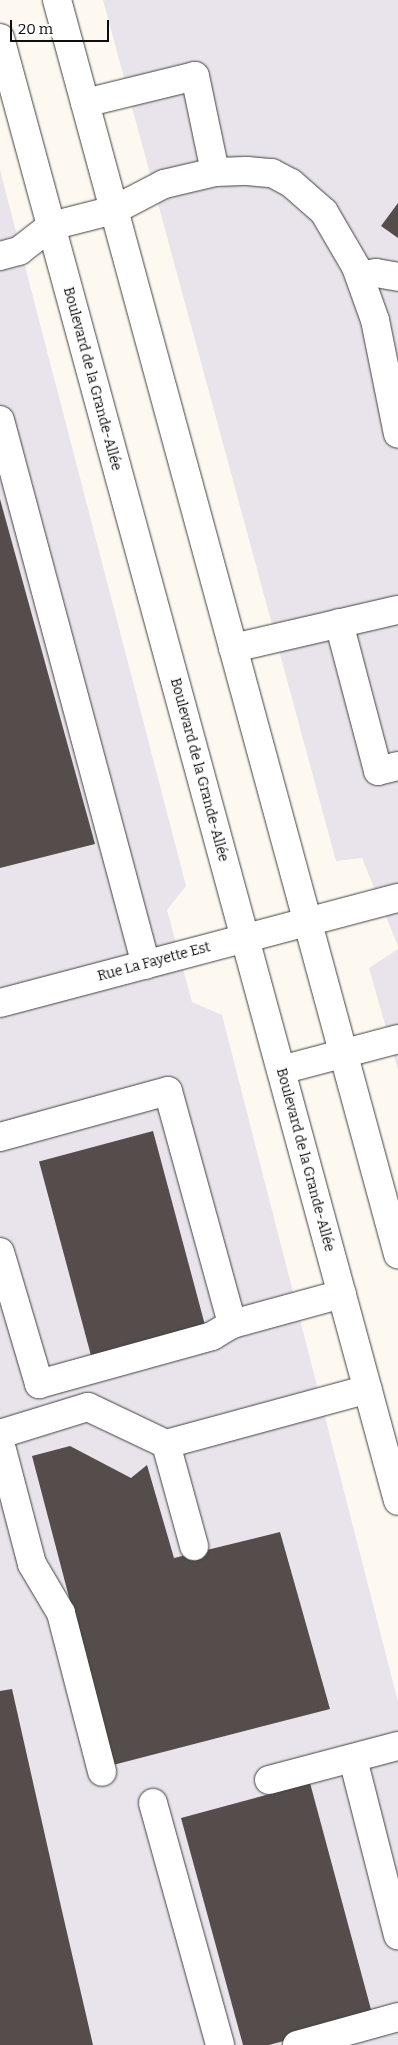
<!DOCTYPE html>
<html>
<head>
<meta charset="utf-8">
<style>
  body { margin:0 }
  #map { position:relative; width:398px; height:2045px; overflow:hidden; background:#fdf8f0; font-family:Bitter,serif }
  div>[style] { position:absolute }
  .industrial>* { inset:0; background:#e9e3eb }
  .building>* { inset:0; background:#554d4b; transform-origin:0 0 }
  .roads { filter:drop-shadow(0 0 1px #414141) drop-shadow(0 0 1px #414141) }
  .minor>* { height:28px; margin:-14px; padding:0 14px; transform-origin:14px; border-radius:14px; background:#fff }
  span { translate:-50% -50%; white-space:nowrap; text-align:center; line-height:1.15; -webkit-text-stroke:5px #fff; paint-order:stroke }
  .street-label { font-size:14px; color:#0e0e0e }
  .scale { position:absolute; left:10px; top:20px; width:99px; height:22px; box-sizing:border-box; border:2px solid #0e0e0e; border-top:0; padding-left:6px; font-size:15px; line-height:18px; white-space:nowrap; color:#0e0e0e; -webkit-text-stroke:4px #fff; paint-order:stroke }
</style>
</head>
<body>
<div id="map">
  <div class="industrial">
    <i style="clip-path:polygon(103px 0,398px 0,398px 946px,362px 858px,336px 861px)"></i>
    <i style="clip-path:polygon(0 170px,186px 886px,167px 910px,192px 1002px,222px 1015px,398px 1702px,398px 2045px,0 2045px)"></i>
    <i style="clip-path:polygon(398px 949px,398px 1070px,369px 968px)"></i>
  </div>
  <div class="building">
    <i style="clip-path:polygon(398px 203px,398px 238px,381px 226px)"></i>
    <i style="clip-path:polygon(0 499px,95px 844px,0 868px)"></i>
    <i style="left:153px;top:1131px;width:201px;height:118px;rotate:75deg"></i>
    <i style="clip-path:polygon(70px 1446px,131px 1478px,147px 1465px,174px 1558px,280px 1532px,330px 1709px,113px 1765px,32px 1456px)"></i>
    <i style="clip-path:polygon(12px 1689px,62px 1911px,93px 2045px,0 2045px,0 1691px)"></i>
    <i style="clip-path:polygon(310px 1783px,373px 2017px,269px 2045px,243px 2045px,181px 1818px)"></i>
  </div>
  <div class="roads">
    <div class="minor">
      <i style="left:57px;top:0;width:1300px;rotate:74.79deg"></i>
      <i style="left:0;top:38px;width:1516px;rotate:74.78deg"></i>
      <i style="left:85px;top:103px;width:113px;rotate:-13.8deg"></i>
      <i style="left:195px;top:76px;width:98px;rotate:78.2deg"></i>
      <i style="left:0;top:256px;width:20px;rotate:-15deg"></i>
      <i style="left:19px;top:251px;width:41px;rotate:-38deg"></i>
      <i style="left:51px;top:226px;width:65px;rotate:-14.3deg"></i>
      <i style="left:114px;top:210px;width:56px;rotate:-27.5deg"></i>
      <i style="left:164px;top:184px;width:52px;rotate:-13.2deg"></i>
      <i style="left:215px;top:172px;width:32px;rotate:-2deg"></i>
      <i style="left:247px;top:171px;width:25px;rotate:5deg"></i>
      <i style="left:272px;top:173px;width:21px;rotate:28deg"></i>
      <i style="left:291px;top:183px;width:44px;rotate:41.3deg"></i>
      <i style="left:324px;top:212px;width:64px;rotate:59.8deg"></i>
      <i style="left:356px;top:267px;width:56px;rotate:70.3deg"></i>
      <i style="left:375px;top:320px;width:116px;rotate:78.6deg"></i>
      <i style="left:360px;top:276px;width:16px;rotate:-11deg"></i>
      <i style="left:376px;top:273px;width:22px;rotate:10deg"></i>
      <i style="left:0;top:420px;width:564px;rotate:75deg"></i>
      <i style="left:339px;top:623px;width:153px;rotate:75.2deg"></i>
      <i style="left:378px;top:771px;width:21px;rotate:-14deg"></i>
      <i style="left:233px;top:648px;width:169px;rotate:-13deg"></i>
      <i style="left:0;top:1003px;width:412px;rotate:-14.8deg"></i>
      <i style="left:281px;top:1070px;width:121px;rotate:-14.8deg"></i>
      <i style="left:0;top:1137px;width:174px;rotate:-15.3deg"></i>
      <i style="left:168px;top:1091px;width:242px;rotate:74.6deg"></i>
      <i style="left:232px;top:1324px;width:114px;rotate:-15.3deg"></i>
      <i style="left:0;top:1252px;width:138px;rotate:73.5deg"></i>
      <i style="left:39px;top:1384px;width:180px;rotate:-15.5deg"></i>
      <i style="left:212px;top:1336px;width:23px;rotate:-31deg"></i>
      <i style="left:0;top:1434px;width:92px;rotate:-17.1deg"></i>
      <i style="left:88px;top:1407px;width:86px;rotate:25.4deg"></i>
      <i style="left:166px;top:1444px;width:209px;rotate:-15.2deg"></i>
      <i style="left:0;top:1442px;width:126px;rotate:75.3deg"></i>
      <i style="left:32px;top:1564px;width:57px;rotate:59.4deg"></i>
      <i style="left:61px;top:1613px;width:164px;rotate:75.5deg"></i>
      <i style="left:166px;top:1444px;width:106px;rotate:74.6deg"></i>
      <i style="left:353px;top:1759px;width:182px;rotate:75.7deg"></i>
      <i style="left:269px;top:1780px;width:133px;rotate:-14.8deg"></i>
      <i style="left:153px;top:1803px;width:251px;rotate:74.5deg"></i>
      <i style="left:297px;top:2045px;width:105px;rotate:-15.5deg"></i>
    </div>
  </div>
  <div class="street-label">
    <span style="left:92px;top:379px;rotate:75deg">Boulevard de la Grande-Allée</span>
    <span style="left:199px;top:770px;rotate:75deg">Boulevard de la Grande-Allée</span>
    <span style="left:154px;top:962px;rotate:-15deg">Rue La Fayette Est</span>
    <span style="left:305px;top:1160px;rotate:75deg">Boulevard de la Grande-Allée</span>
  </div>
  <div class="scale">20 m</div>
</div>
</body>
</html>
